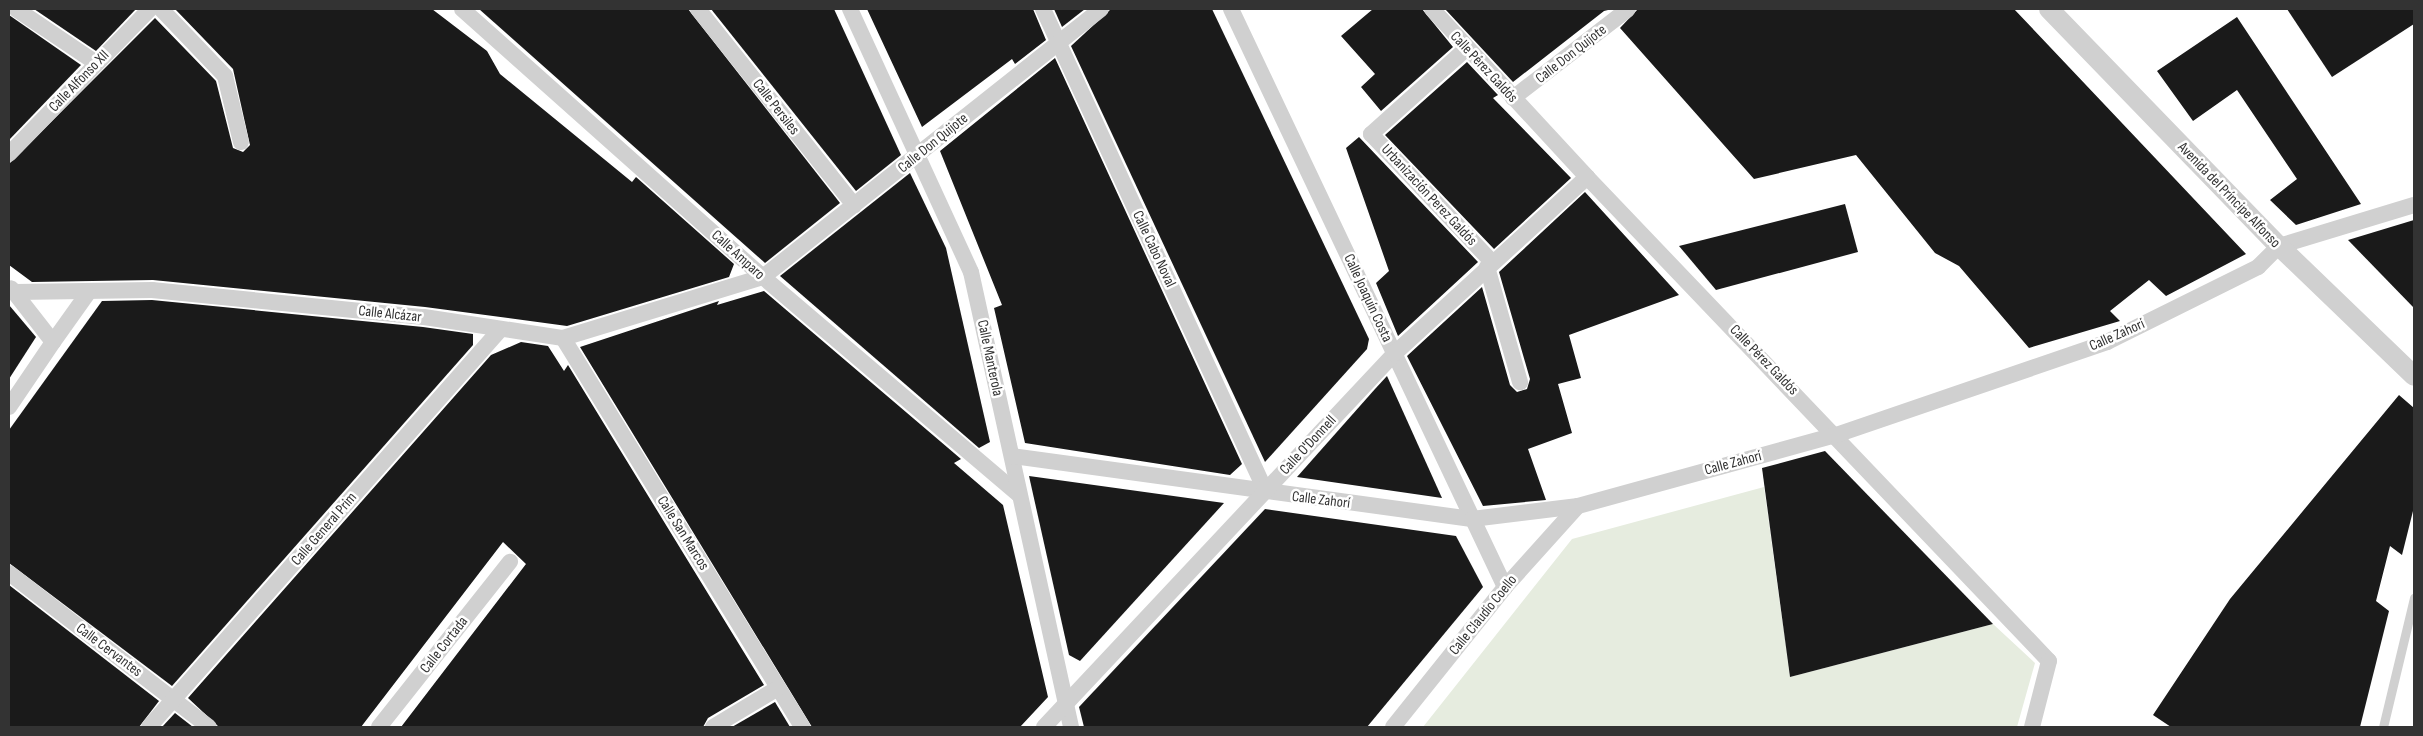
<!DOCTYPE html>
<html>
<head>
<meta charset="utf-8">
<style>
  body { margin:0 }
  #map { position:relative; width:2423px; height:736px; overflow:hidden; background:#fff; font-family:"Sofia Sans Condensed",sans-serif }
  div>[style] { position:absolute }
  .green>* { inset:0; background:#e6ecdf }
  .building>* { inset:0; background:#1a1a1a }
  .service>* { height:9px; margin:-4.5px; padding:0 4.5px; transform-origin:4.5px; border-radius:4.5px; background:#d0d0d0 }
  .minor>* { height:16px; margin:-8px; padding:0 8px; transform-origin:8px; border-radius:8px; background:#d0d0d0 }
  .tertiary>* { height:20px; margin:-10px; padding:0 10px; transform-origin:10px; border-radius:10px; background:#d0d0d0 }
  span { translate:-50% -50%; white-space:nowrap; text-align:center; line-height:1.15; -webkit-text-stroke:5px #fff; paint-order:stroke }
  .street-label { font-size:15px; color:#333 }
  .frame { position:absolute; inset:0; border:10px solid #333; pointer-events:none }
</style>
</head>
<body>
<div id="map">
  <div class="green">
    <i style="clip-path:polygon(1764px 487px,1790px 677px,1993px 624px,2035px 663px,2017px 727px,1423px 727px,1572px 539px)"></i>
  </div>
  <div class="building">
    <i style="clip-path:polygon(34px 9px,136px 9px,96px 51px)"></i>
    <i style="clip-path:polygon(175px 9px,432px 9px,487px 51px,500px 74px,632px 182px,636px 177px,734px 264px,729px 277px,567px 326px,425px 307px,153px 280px,32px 282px,9px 265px,9px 164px,155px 18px,216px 81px,233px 148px,243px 152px,250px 145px,233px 69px)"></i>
    <i style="clip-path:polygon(479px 9px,688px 9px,840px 203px,765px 263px)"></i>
    <i style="clip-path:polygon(711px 9px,834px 9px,901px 155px,856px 191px)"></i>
    <i style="clip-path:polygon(867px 9px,1033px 9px,1046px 40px,1015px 64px,1012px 59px,922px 127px)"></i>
    <i style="clip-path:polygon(1054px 9px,1085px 9px,1062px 27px)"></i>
    <i style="clip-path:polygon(1111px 9px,1212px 9px,1369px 339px,1367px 349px,1265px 462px,1071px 46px)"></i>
    <i style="clip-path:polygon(1373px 9px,1422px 9px,1453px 47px,1381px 111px,1361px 87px,1375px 74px,1341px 36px)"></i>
    <i style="clip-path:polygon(1445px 9px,1612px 9px,1604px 11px,1513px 82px)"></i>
    <i style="clip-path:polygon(1638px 9px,2014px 9px,2246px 254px,2166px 296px,2149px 280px,2110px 311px,2120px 321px,2029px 348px,1959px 266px,1935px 253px,1856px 155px,1754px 179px,1620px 28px)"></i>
    <i style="clip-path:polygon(2287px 9px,2414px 9px,2414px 24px,2332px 77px)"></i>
    <i style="clip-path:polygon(9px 15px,81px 65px,9px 140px)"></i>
    <i style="clip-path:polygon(2237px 17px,2361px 204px,2296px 225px,2270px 200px,2297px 179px,2237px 90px,2193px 121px,2157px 71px)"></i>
    <i style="clip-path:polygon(1055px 58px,1242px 464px,1230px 475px,1025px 443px,994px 308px,1002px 305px,940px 151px)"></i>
    <i style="clip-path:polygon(1467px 62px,1498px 95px,1493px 98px,1571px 178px,1494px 249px,1385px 135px)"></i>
    <i style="clip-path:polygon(1359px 137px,1478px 262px,1398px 336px,1376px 283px,1389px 271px,1346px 148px)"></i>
    <i style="clip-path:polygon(910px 173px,946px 248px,990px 442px,979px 448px,780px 276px)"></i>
    <i style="clip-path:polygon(1585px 192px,1679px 295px,1569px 335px,1581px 378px,1558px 384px,1572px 433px,1528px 449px,1546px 500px,1483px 506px,1407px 356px,1482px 287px,1510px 385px,1517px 392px,1527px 389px,1530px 379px,1499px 272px)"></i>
    <i style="clip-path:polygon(1845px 204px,1858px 252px,1716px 290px,1679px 246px)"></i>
    <i style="clip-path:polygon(2414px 220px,2414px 308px,2348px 240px)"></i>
    <i style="clip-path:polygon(764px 291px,961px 459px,954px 463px,1003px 505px,1048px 697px,1020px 727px,812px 727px,580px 347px,719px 301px,717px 305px)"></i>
    <i style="clip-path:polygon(152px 300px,423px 327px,473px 334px,473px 345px,172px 686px,9px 563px,9px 430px,102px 301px)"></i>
    <i style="clip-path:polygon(9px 305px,36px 337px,9px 379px)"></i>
    <i style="clip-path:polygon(521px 342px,548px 346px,564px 371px,568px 365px,764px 685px,708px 718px,703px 727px,401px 727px,526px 564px,503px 542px,361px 727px,219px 727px,188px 698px,491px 355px)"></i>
    <i style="clip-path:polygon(1387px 376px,1442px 498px,1297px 477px,1375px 389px)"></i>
    <i style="clip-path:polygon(2399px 395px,2414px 408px,2414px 507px,2402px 555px,2390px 546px,2376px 601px,2389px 611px,2360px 727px,2171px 727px,2153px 715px,2230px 599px)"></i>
    <i style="clip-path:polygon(1825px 451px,1993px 624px,1790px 677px,1762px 468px)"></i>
    <i style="clip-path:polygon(1029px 476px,1224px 503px,1080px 661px,1069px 655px)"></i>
    <i style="clip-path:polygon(1265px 509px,1456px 536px,1483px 587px,1367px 727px,1084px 727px,1079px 707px)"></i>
    <i style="clip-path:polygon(9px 585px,159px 701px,139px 727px,9px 727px)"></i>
    <i style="clip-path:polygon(775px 702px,790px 727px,732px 727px)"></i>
    <i style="clip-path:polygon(175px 713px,193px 727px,162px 727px)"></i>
  </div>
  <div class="service">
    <i style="left:2383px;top:727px;width:133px;rotate:-76.5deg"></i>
  </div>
  <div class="minor">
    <i style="left:16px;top:9px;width:97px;rotate:34deg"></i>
    <i style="left:161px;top:9px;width:93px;rotate:46.3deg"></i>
    <i style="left:225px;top:76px;width:68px;rotate:76.4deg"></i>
    <i style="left:462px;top:9px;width:403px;rotate:41.7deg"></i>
    <i style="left:763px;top:277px;width:336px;rotate:40.4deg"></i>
    <i style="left:698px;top:9px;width:251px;rotate:51.5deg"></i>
    <i style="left:850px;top:9px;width:289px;rotate:65.3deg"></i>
    <i style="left:971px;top:272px;width:466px;rotate:77.6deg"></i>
    <i style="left:1043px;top:9px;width:530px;rotate:65.22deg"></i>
    <i style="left:1231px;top:9px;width:640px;rotate:64.64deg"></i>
    <i style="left:1432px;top:9px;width:229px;rotate:47.3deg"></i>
    <i style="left:1587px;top:177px;width:669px;rotate:46.33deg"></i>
    <i style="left:2049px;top:661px;width:68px;rotate:104.4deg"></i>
    <i style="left:1467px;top:48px;width:129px;rotate:138.1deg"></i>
    <i style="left:1371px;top:134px;width:176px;rotate:46.6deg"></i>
    <i style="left:1513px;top:98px;width:145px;rotate:-37.7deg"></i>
    <i style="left:9px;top:154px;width:202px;rotate:-45.8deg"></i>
    <i style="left:1487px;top:267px;width:120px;rotate:74deg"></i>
    <i style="left:16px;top:292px;width:136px;rotate:-0.8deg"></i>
    <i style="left:152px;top:290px;width:273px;rotate:5.7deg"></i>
    <i style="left:424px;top:317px;width:141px;rotate:8.6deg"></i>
    <i style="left:563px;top:338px;width:209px;rotate:-17deg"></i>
    <i style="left:763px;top:277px;width:431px;rotate:-38.4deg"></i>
    <i style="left:563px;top:338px;width:457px;rotate:58.4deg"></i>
    <i style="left:53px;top:342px;width:60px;rotate:-54.5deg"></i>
    <i style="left:9px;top:407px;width:78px;rotate:-55.9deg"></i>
    <i style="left:53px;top:342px;width:68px;rotate:-127.9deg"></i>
    <i style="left:1012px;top:456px;width:464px;rotate:7.8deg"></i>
    <i style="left:1472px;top:519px;width:107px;rotate:-7deg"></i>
    <i style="left:1578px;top:506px;width:268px;rotate:-15.4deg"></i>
    <i style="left:1836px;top:435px;width:287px;rotate:-18.9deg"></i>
    <i style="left:2107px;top:342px;width:169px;rotate:-26.4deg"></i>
    <i style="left:2258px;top:267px;width:30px;rotate:-45deg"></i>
    <i style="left:2279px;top:246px;width:141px;rotate:-16.9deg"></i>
    <i style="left:9px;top:573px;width:252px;rotate:37.6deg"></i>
    <i style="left:149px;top:727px;width:529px;rotate:-48.53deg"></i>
    <i style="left:379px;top:727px;width:211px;rotate:-51.6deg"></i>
    <i style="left:713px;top:727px;width:76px;rotate:-31deg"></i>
    <i style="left:1044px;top:727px;width:511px;rotate:-46.82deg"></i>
    <i style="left:1394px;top:354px;width:262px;rotate:-42.5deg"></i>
    <i style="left:1393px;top:727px;width:179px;rotate:-51.3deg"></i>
    <i style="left:1505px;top:587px;width:109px;rotate:-48deg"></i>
  </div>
  <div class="tertiary">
    <i style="left:2049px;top:9px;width:330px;rotate:45.9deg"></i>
    <i style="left:2279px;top:246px;width:187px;rotate:43.9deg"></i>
  </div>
  <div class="street-label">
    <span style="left:1571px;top:54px;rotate:-38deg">Calle Don Quijote</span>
    <span style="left:1484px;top:67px;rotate:47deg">Calle Pérez Galdós</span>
    <span style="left:79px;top:81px;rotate:-46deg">Calle Alfonso XII</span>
    <span style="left:776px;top:107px;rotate:52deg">Calle Persiles</span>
    <span style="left:933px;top:143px;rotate:-39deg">Calle Don Quijote</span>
    <span style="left:1429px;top:195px;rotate:47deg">Urbanización Perez Galdós</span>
    <span style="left:2229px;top:195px;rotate:46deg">Avenida del Príncipe Alfonso</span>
    <span style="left:1154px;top:249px;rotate:65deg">Calle Cabo Noval</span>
    <span style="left:738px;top:255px;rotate:42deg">Calle Amparo</span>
    <span style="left:1368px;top:298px;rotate:65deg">Calle Joaquín Costa</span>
    <span style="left:390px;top:314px;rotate:6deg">Calle Alcázar</span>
    <span style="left:2117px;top:335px;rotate:-24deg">Calle Zahorí</span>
    <span style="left:990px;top:358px;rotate:78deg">Calle Manterola</span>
    <span style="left:1764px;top:360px;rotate:46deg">Calle Pérez Galdós</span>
    <span style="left:1308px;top:445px;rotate:-47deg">Calle O'Donnell</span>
    <span style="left:1733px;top:463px;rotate:-15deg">Calle Zahorí</span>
    <span style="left:1321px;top:500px;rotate:7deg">Calle Zahorí</span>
    <span style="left:324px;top:529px;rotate:-49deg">Calle General Prim</span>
    <span style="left:683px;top:533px;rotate:58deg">Calle San Marcos</span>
    <span style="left:1483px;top:615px;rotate:-51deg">Calle Claudio Coello</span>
    <span style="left:444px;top:645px;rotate:-52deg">Calle Cortada</span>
    <span style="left:109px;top:650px;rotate:37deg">Calle Cervantes</span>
  </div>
  <div class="frame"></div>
</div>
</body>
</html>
